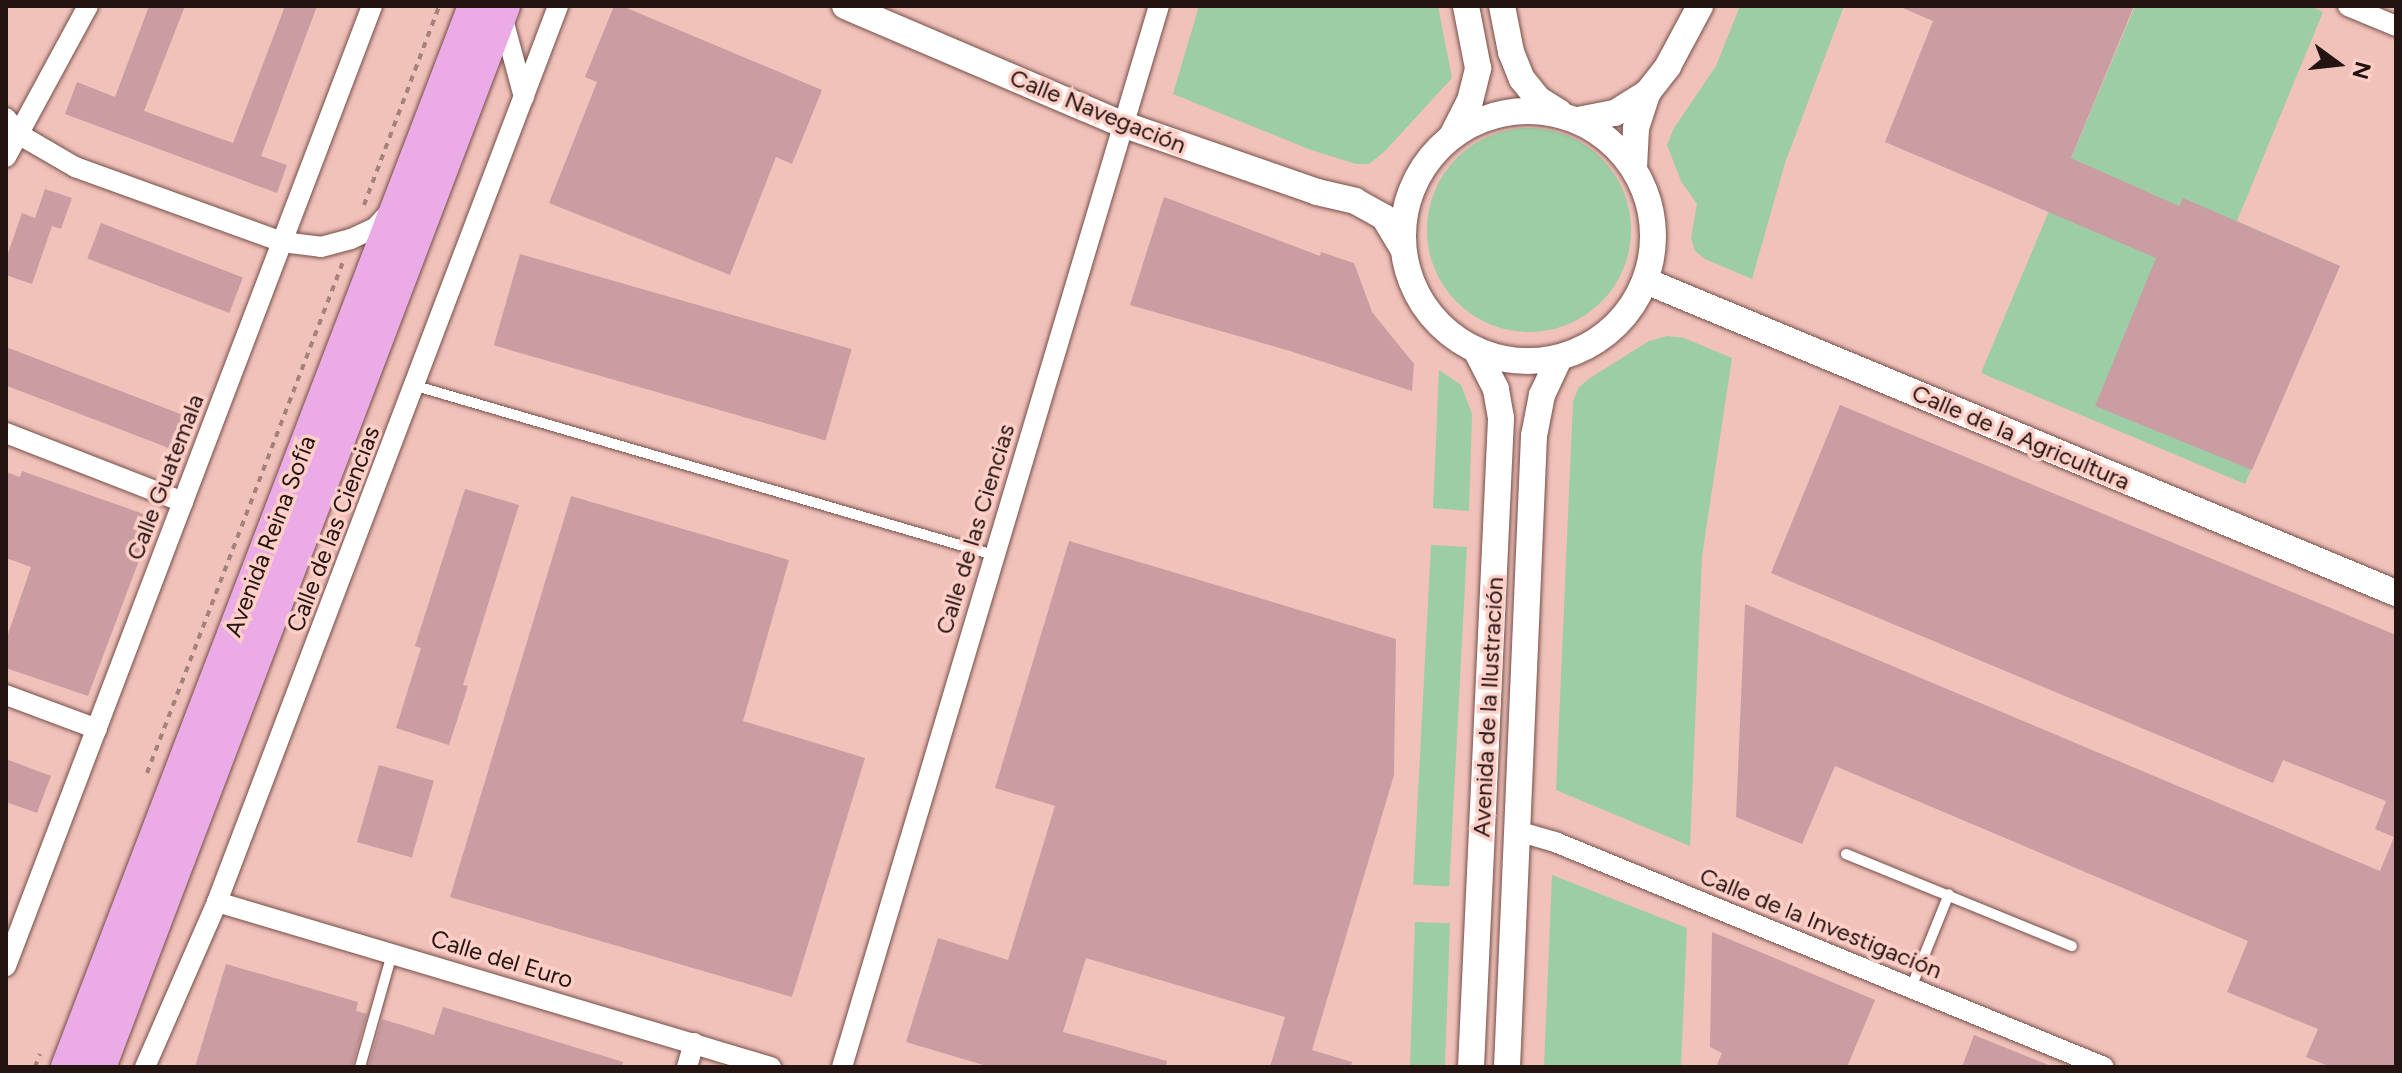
<!DOCTYPE html>
<html>
<head>
<meta charset="utf-8">
<style>
  body { margin:0 }
  #map { position:relative; width:2402px; height:1073px; overflow:hidden; background:#f0c2ba; font-family:Figtree,sans-serif }
  div>[style] { position:absolute }
  .green>* { inset:0; background:#9dcda4; transform-origin:0 0 }
  .round { border-radius:50% }
  .building>* { inset:0; background:#ca9da3; transform-origin:0 0 }
  .path>* { height:4px; margin-top:-2px; transform-origin:0; background:repeating-linear-gradient(90deg,#a4817b 0 6px,transparent 0 12px) }
  .roads { filter:drop-shadow(0 0 2px #754e48) drop-shadow(0 0 2px #754e48) }
  .service>* { height:10px; margin:-5px; padding:0 5px; transform-origin:5px; border-radius:5px; background:#fff }
  .minor>* { height:20px; margin:-10px; padding:0 10px; transform-origin:10px; border-radius:10px; background:#fff }
  .tertiary>* { height:26px; margin:-13px; padding:0 13px; transform-origin:13px; border-radius:13px; background:#fff }
  .tertiary>.ring { margin:-13px; padding:0; box-sizing:content-box; background:none; border:26px solid #fff; border-radius:50% }
  .primary>* { height:32px; margin:-16px; padding:0 16px; transform-origin:16px; border-radius:16px; background:#eaabe7 }
  span { translate:-50% -50%; white-space:nowrap; text-align:center; line-height:1.15; -webkit-text-stroke:7px #fdcfc7; paint-order:stroke }
  .street-label { font-size:24px; color:#231311 }
  .frame { position:absolute; inset:0; border:8px solid #231311; pointer-events:none }
  .north { position:absolute; left:2298px; top:24px; width:80px; height:80px; -webkit-text-stroke:6px #fdcfc7; paint-order:stroke; rotate:105deg; font-size:22px; font-weight:700; line-height:32px; text-align:center; color:#231311 }
  .north::after { content:''; display:block; margin:auto; width:28px; height:36px; background:#231311; clip-path:polygon(50% 0,100% 100%,50% 72%,0 100%) }
</style>
</head>
<body>
<div id="map">
  <div class="green">
    <i style="clip-path:polygon(1199px 6px,1438px 6px,1452px 78px,1385px 151px,1369px 164px,1356px 164px,1311px 150px,1173px 94px)"></i>
    <i style="clip-path:polygon(1740px 6px,1844px 6px,1785px 163px,1752px 279px,1705px 259px,1695px 251px,1691px 238px,1697px 204px,1681px 181px,1667px 145px,1674px 128px,1716px 66px)"></i>
    <i style="clip-path:polygon(2135px 6px,2310px 6px,2323px 12px,2237px 221px,2340px 266px,2245px 484px,1981px 373px)"></i>
    <i class="round" style="left:1427px;top:128px;width:204px;height:204px"></i>
    <i style="clip-path:polygon(1667px 336px,1684px 338px,1732px 358px,1702px 556px,1690px 846px,1556px 790px,1573px 401px,1579px 387px,1590px 378px,1649px 341px)"></i>
    <i style="clip-path:polygon(1439px 370px,1461px 385px,1472px 414px,1469px 511px,1433px 508px)"></i>
    <i style="left:1431px;top:545px;width:36px;height:340px;rotate:3deg"></i>
    <i style="clip-path:polygon(1552px 875px,1687px 928px,1681px 1067px,1544px 1067px)"></i>
    <i style="left:1415px;top:922px;width:35px;height:145px;rotate:2deg"></i>
  </div>
  <div class="building">
    <i style="clip-path:polygon(149px 6px,185px 6px,144px 111px,233px 143px,285px 6px,317px 6px,261px 156px,287px 165px,277px 193px,65px 114px,77px 82px,115px 97px)"></i>
    <i style="clip-path:polygon(614px 6px,622px 6px,822px 90px,792px 164px,776px 157px,730px 275px,549px 203px,597px 82px,585px 77px)"></i>
    <i style="clip-path:polygon(1898px 6px,2134px 6px,2071px 158px,2179px 206px,2183px 198px,2340px 266px,2252px 470px,2095px 406px,2156px 258px,1885px 142px,1933px 21px)"></i>
    <i style="clip-path:polygon(45px 189px,72px 198px,61px 229px,52px 226px,32px 284px,6px 275px,6px 259px,22px 213px,35px 218px)"></i>
    <i style="clip-path:polygon(1164px 197px,1320px 256px,1321px 252px,1354px 263px,1372px 312px,1414px 364px,1412px 391px,1290px 351px,1130px 305px)"></i>
    <i style="left:101px;top:223px;width:152px;height:38px;rotate:21deg"></i>
    <i style="left:520px;top:254px;width:345px;height:95px;rotate:16deg"></i>
    <i style="left:6px;top:347px;width:198px;height:36px;rotate:21deg"></i>
    <i style="clip-path:polygon(1840px 405px,2396px 635px,2396px 1067px,2331px 1067px,2306px 1057px,2318px 1029px,2227px 992px,2248px 941px,1835px 766px,1802px 844px,1736px 817px,1745px 604px,2380px 871px,2394px 837px,2375px 829px,2386px 801px,2283px 760px,2273px 783px,1771px 573px)"></i>
    <i style="clip-path:polygon(22px 471px,155px 518px,88px 696px,6px 668px,6px 640px,31px 567px,6px 558px,6px 472px,20px 477px)"></i>
    <i style="clip-path:polygon(465px 489px,519px 505px,463px 685px,468px 686px,449px 745px,396px 728px,421px 648px,415px 646px)"></i>
    <i style="clip-path:polygon(571px 496px,789px 560px,743px 721px,865px 758px,792px 997px,450px 897px)"></i>
    <i style="clip-path:polygon(1069px 541px,1396px 639px,1394px 775px,1312px 1050px,1352px 1062px,1351px 1067px,1270px 1067px,1285px 1017px,1086px 958px,1063px 1032px,1167px 1061px,1166px 1067px,990px 1067px,906px 1042px,938px 938px,1008px 960px,1055px 806px,995px 788px)"></i>
    <i style="clip-path:polygon(6px 759px,51px 776px,37px 813px,6px 802px)"></i>
    <i style="left:379px;top:765px;width:57px;height:80px;rotate:16deg"></i>
    <i style="clip-path:polygon(1712px 932px,1875px 1000px,1847px 1067px,1716px 1067px,1722px 1053px,1710px 1047px)"></i>
    <i style="clip-path:polygon(226px 964px,358px 1002px,356px 1011px,367px 1014px,352px 1067px,195px 1067px)"></i>
    <i style="clip-path:polygon(443px 1007px,623px 1062px,622px 1067px,368px 1067px,382px 1019px,434px 1035px)"></i>
    <i style="clip-path:polygon(1974px 1035px,2051px 1066px,2051px 1067px,1962px 1067px)"></i>
  </div>
  <div class="path">
    <i style="left:364px;top:205px;width:213px;rotate:-69.3deg"></i>
    <i style="left:147px;top:773px;width:547px;rotate:-69.02deg"></i>
    <i style="left:35px;top:1067px;width:14px;rotate:-69deg"></i>
  </div>
  <div class="roads">
    <div class="service">
      <i style="left:416px;top:386px;width:602px;rotate:16.3deg"></i>
      <i style="left:1846px;top:854px;width:244px;rotate:22.2deg"></i>
      <i style="left:1911px;top:988px;width:101px;rotate:-68deg"></i>
      <i style="left:360px;top:1067px;width:117px;rotate:-74.2deg"></i>
    </div>
    <div class="minor">
      <i style="left:2348px;top:6px;width:52px;rotate:22.6deg"></i>
      <i style="left:501px;top:12px;width:88px;rotate:74.9deg"></i>
      <i style="left:6px;top:118px;width:22px;rotate:51deg"></i>
      <i style="left:20px;top:135px;width:64px;rotate:30.2deg"></i>
      <i style="left:75px;top:167px;width:220px;rotate:19.9deg"></i>
      <i style="left:282px;top:242px;width:39px;rotate:7deg"></i>
      <i style="left:321px;top:247px;width:31px;rotate:-15deg"></i>
      <i style="left:351px;top:239px;width:26px;rotate:-25deg"></i>
      <i style="left:375px;top:228px;width:21px;rotate:-47deg"></i>
      <i style="left:6px;top:157px;width:172px;rotate:-61.5deg"></i>
      <i style="left:6px;top:433px;width:190px;rotate:21.3deg"></i>
      <i style="left:6px;top:695px;width:97px;rotate:20.5deg"></i>
      <i style="left:1517px;top:831px;width:40px;rotate:16deg"></i>
      <i style="left:1555px;top:842px;width:593px;rotate:22.29deg"></i>
      <i style="left:217px;top:902px;width:578px;rotate:16.59deg"></i>
      <i style="left:6px;top:966px;width:1027px;rotate:-69.13deg"></i>
      <i style="left:145px;top:1067px;width:180px;rotate:-66.4deg"></i>
      <i style="left:217px;top:902px;width:959px;rotate:-69.16deg"></i>
      <i style="left:687px;top:1067px;width:25px;rotate:-74deg"></i>
      <i style="left:842px;top:1067px;width:1107px;rotate:-73.37deg"></i>
    </div>
    <div class="tertiary">
      <i style="left:845px;top:6px;width:301px;rotate:23.1deg"></i>
      <i style="left:1122px;top:124px;width:207px;rotate:19.2deg"></i>
      <i style="left:1317px;top:192px;width:39px;rotate:13deg"></i>
      <i style="left:1355px;top:201px;width:33px;rotate:29deg"></i>
      <i style="left:1384px;top:217px;width:37px;rotate:59deg"></i>
      <i style="left:1502px;top:6px;width:47px;rotate:78.9deg"></i>
      <i style="left:1511px;top:52px;width:29px;rotate:68deg"></i>
      <i style="left:1522px;top:79px;width:26px;rotate:51deg"></i>
      <i style="left:1538px;top:99px;width:25px;rotate:32deg"></i>
      <i class="ring" style="left:1403px;top:111px;width:224px;height:224px"></i>
      <i style="left:1578px;top:120px;width:38px;rotate:-11deg"></i>
      <i style="left:1615px;top:113px;width:39px;rotate:-32deg"></i>
      <i style="left:1452px;top:136px;width:39px;rotate:-63deg"></i>
      <i style="left:1470px;top:101px;width:34px;rotate:-76deg"></i>
      <i style="left:1478px;top:68px;width:63px;rotate:-101deg"></i>
      <i style="left:1634px;top:168px;width:40px;rotate:-87.1deg"></i>
      <i style="left:1636px;top:128px;width:38px;rotate:-72deg"></i>
      <i style="left:1648px;top:92px;width:33px;rotate:-52deg"></i>
      <i style="left:1668px;top:66px;width:68px;rotate:-61.9deg"></i>
      <i style="left:1646px;top:281px;width:812px;rotate:22.59deg"></i>
      <i style="left:1471px;top:1067px;width:650px;rotate:-87.35deg"></i>
      <i style="left:1501px;top:418px;width:29px;rotate:-100deg"></i>
      <i style="left:1496px;top:389px;width:42px;rotate:-117.2deg"></i>
      <i style="left:1507px;top:1067px;width:632px;rotate:-87.55deg"></i>
      <i style="left:1534px;top:436px;width:42px;rotate:-79deg"></i>
      <i style="left:1542px;top:395px;width:40px;rotate:-65deg"></i>
    </div>
    <div class="primary">
      <i style="left:67px;top:1067px;width:1136px;rotate:-69.01deg"></i>
      <i style="left:100px;top:1067px;width:1135px;rotate:-69.15deg"></i>
    </div>
  </div>
  <div class="street-label">
    <span style="left:1098px;top:111px;rotate:22deg">Calle Navegación</span>
    <span style="left:2021px;top:437px;rotate:23deg">Calle de la Agricultura</span>
    <span style="left:165px;top:477px;rotate:-69deg">Calle Guatemala</span>
    <span style="left:333px;top:529px;rotate:-69deg">Calle de las Ciencias</span>
    <span style="left:975px;top:529px;rotate:-73deg">Calle de las Ciencias</span>
    <span style="left:270px;top:536px;rotate:-69deg">Avenida Reina Sofía</span>
    <span style="left:1488px;top:707px;rotate:-87deg">Avenida de la Ilustración</span>
    <span style="left:1821px;top:923px;rotate:22deg">Calle de la Investigación</span>
    <span style="left:502px;top:959px;rotate:17deg">Calle del Euro</span>
  </div>
  <div class="frame"></div>
  <div class="north">N</div>
</div>
</body>
</html>
